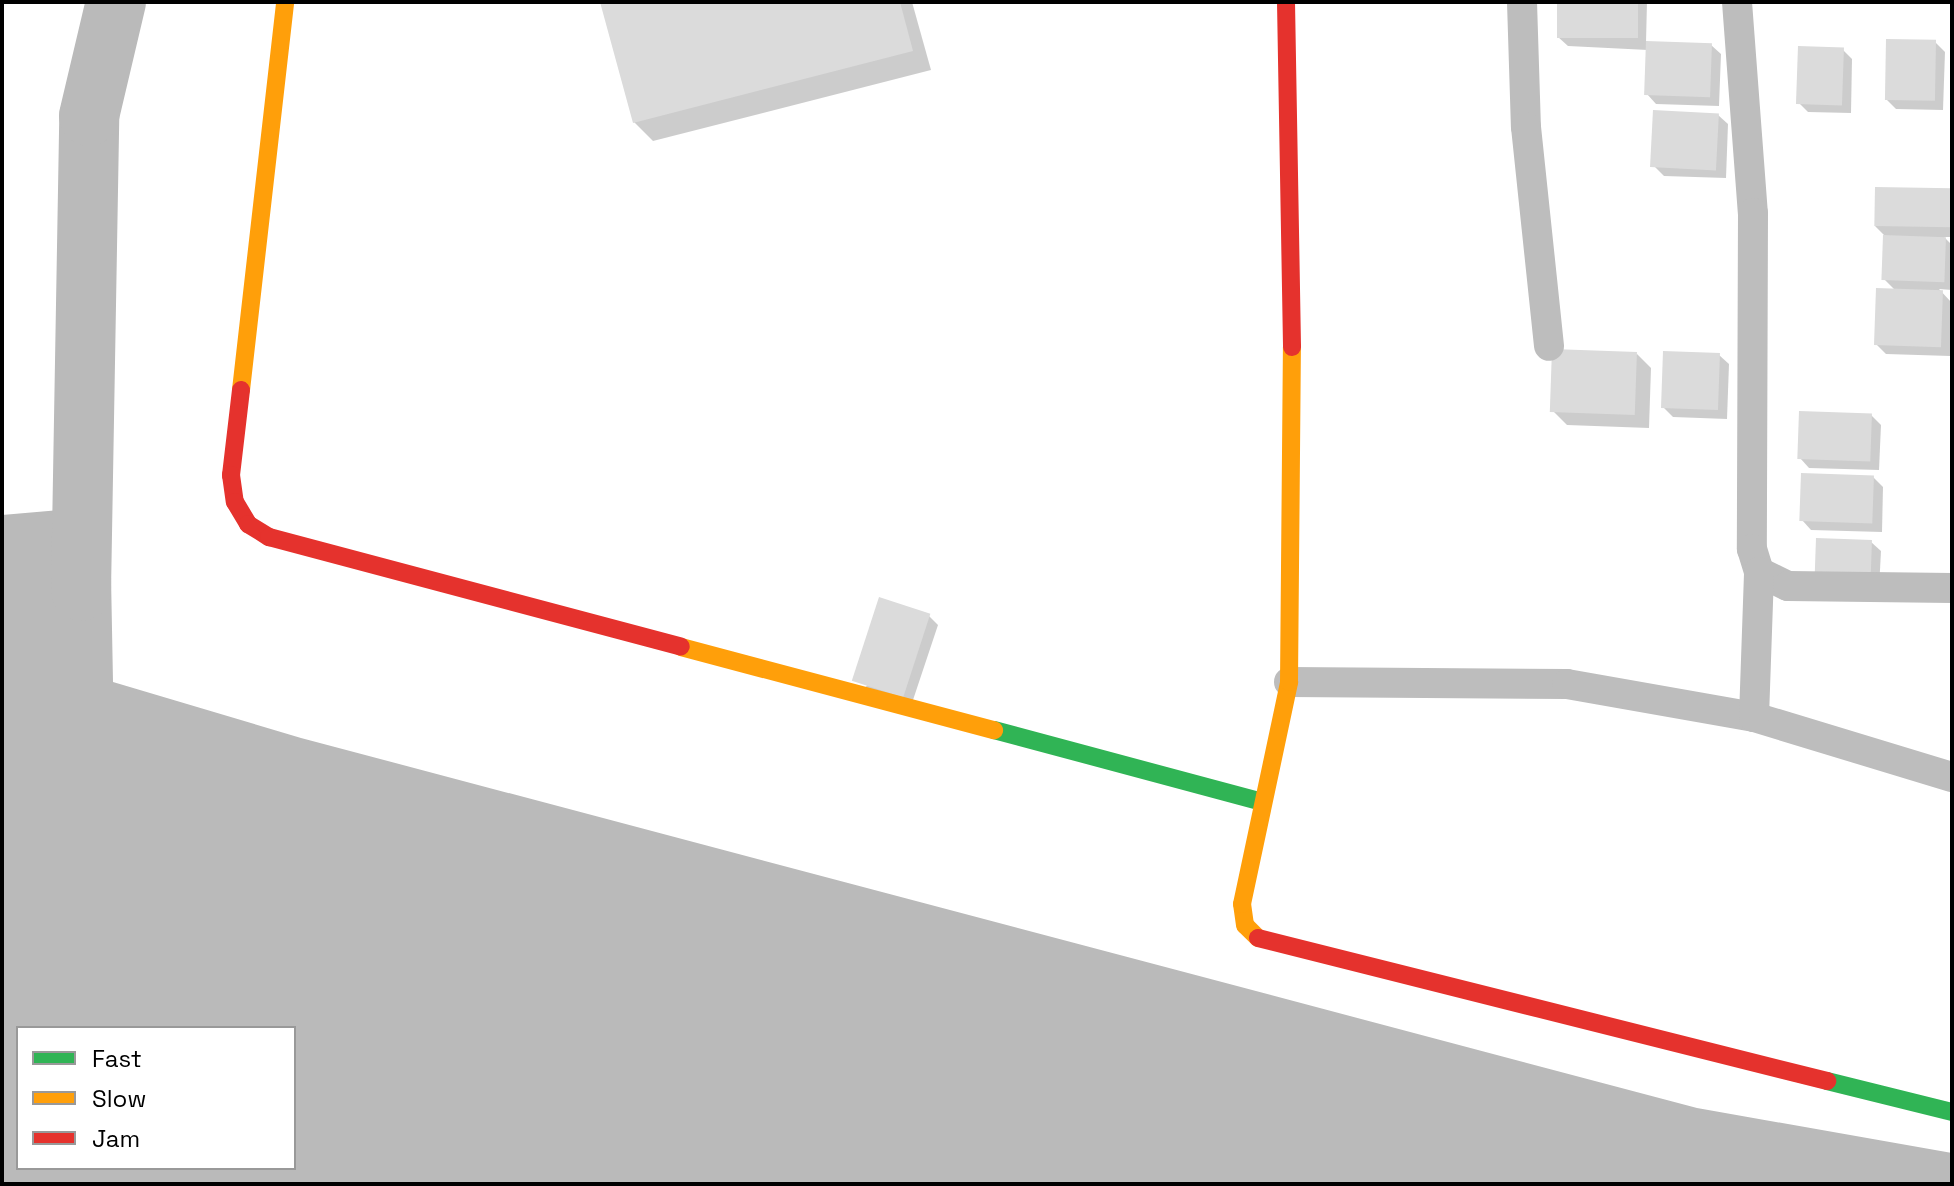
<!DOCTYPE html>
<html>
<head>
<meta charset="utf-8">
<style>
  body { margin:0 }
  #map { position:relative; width:1954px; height:1186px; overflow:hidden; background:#fff; font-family:"Space Grotesk",sans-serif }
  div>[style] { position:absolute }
  .water>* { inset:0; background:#bababa }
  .shadow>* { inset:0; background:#0003 }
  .river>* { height:60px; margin:-30px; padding:0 30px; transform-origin:30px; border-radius:30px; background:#bababa }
  .building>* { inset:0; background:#dbdbdb; transform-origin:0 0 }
  .street>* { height:30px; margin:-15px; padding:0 15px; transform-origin:15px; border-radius:15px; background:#bdbdbd }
  .fast>* { height:18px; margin:-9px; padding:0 9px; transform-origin:9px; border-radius:9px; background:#30b455 }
  .slow>* { height:18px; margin:-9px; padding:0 9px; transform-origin:9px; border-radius:9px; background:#ff9f0a }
  .jam>* { height:18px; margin:-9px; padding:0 9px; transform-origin:9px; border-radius:9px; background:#e5322d }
  span { translate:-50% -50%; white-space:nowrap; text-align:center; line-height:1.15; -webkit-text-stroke:6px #fff; paint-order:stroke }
  .frame { position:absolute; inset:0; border:4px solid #000; pointer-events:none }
  .legend { position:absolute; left:16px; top:1026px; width:280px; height:144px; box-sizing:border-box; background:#fff; border:2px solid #999; margin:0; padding:10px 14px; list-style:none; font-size:24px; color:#000 }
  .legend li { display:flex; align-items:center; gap:16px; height:40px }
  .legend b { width:40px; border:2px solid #999 }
</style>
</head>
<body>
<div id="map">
  <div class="water">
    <i style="clip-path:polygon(evenodd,83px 508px,110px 523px,113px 682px,301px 738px,1697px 1108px,1952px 1153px,1952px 1184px,2px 1184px,2px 515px,83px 508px,18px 1028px,294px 1028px,294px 1168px,18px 1168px,18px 1028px)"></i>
  </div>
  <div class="shadow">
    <i style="clip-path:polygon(602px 2px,912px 2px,931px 70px,653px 141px,634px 122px)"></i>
    <i style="clip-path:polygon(1559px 2px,1647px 2px,1646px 43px,1711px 45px,1721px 54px,1719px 106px,1656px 104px,1647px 94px,1648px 50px,1568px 46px,1558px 37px)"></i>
    <i style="clip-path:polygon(1935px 42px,1945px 52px,1943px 110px,1896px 109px,1886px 99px)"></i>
    <i style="clip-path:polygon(1843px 50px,1852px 59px,1851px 113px,1808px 112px,1799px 103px)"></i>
    <i style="clip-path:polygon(1718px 115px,1728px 124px,1726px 178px,1664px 176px,1654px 166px)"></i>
    <i style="clip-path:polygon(1952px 191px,1952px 237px,1944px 237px,1952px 245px,1952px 290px,1939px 289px,1951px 302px,1950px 356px,1886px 354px,1876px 344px,1896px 291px,1884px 279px,1885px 236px,1875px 226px)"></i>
    <i style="clip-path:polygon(1637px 354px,1651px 368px,1649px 428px,1567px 425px,1553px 411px)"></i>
    <i style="clip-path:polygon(1719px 355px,1729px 364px,1727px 419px,1673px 417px,1663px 407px)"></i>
    <i style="clip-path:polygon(1871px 415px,1881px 425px,1879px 470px,1809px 468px,1800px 458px)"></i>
    <i style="clip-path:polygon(1873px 477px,1883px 487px,1882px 532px,1811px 530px,1802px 520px)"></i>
    <i style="clip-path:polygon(1871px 542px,1881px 551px,1879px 589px,1826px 588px)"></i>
    <i style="clip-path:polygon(928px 615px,938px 625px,911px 706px,863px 690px)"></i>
  </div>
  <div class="river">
    <i style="left:81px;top:591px;width:475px;rotate:-89deg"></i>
    <i style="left:89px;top:116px;width:117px;rotate:-76.7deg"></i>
  </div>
  <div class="building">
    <i style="clip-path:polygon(600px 2px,900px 2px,913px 51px,633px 123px)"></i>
    <i style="left:1557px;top:2px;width:81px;height:36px"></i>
    <i style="left:1886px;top:39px;width:50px;height:61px;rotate:1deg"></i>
    <i style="left:1646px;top:41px;width:66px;height:54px;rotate:2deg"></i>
    <i style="left:1798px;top:46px;width:46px;height:58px;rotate:2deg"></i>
    <i style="left:1653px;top:110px;width:66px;height:57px;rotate:3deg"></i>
    <i style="left:1875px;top:187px;width:77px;height:39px;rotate:1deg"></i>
    <i style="left:1883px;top:235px;width:63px;height:45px;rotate:2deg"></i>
    <i style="left:1876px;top:288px;width:67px;height:57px;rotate:2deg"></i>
    <i style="left:1552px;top:349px;width:85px;height:63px;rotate:2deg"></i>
    <i style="left:1663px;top:351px;width:57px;height:57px;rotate:2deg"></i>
    <i style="left:1799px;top:411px;width:73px;height:48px;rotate:2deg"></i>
    <i style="left:1801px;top:473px;width:73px;height:48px;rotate:2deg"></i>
    <i style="left:1816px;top:538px;width:56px;height:41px;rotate:2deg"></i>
    <i style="left:879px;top:597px;width:54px;height:88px;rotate:18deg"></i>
  </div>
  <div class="street">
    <i style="left:1522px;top:2px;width:125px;rotate:88.2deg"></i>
    <i style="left:1526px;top:127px;width:220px;rotate:84deg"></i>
    <i style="left:1737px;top:2px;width:212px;rotate:85.7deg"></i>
    <i style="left:1753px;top:213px;width:336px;rotate:90.2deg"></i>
    <i style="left:1752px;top:549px;width:24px;rotate:73deg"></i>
    <i style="left:1759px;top:572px;width:32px;rotate:26deg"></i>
    <i style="left:1788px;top:586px;width:164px;rotate:0.7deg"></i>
    <i style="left:1289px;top:682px;width:278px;rotate:0.4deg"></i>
    <i style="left:1567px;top:684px;width:190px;rotate:10deg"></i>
    <i style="left:1754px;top:717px;width:207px;rotate:16.9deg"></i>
    <i style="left:1754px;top:717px;width:145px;rotate:-88deg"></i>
  </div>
  <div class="fast">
    <i style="left:994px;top:730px;width:278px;rotate:15deg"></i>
    <i style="left:1827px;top:1081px;width:129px;rotate:13.9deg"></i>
  </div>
  <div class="slow">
    <i style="left:241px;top:390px;width:390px;rotate:-83.5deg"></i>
    <i style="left:681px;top:647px;width:324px;rotate:14.9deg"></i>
    <i style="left:1258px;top:938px;width:18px;rotate:-135deg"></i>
    <i style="left:1245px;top:925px;width:21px;rotate:-98deg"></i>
    <i style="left:1242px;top:904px;width:227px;rotate:-78deg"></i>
    <i style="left:1289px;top:682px;width:335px;rotate:-89.5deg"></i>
  </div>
  <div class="jam">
    <i style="left:1286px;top:2px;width:345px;rotate:89deg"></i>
    <i style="left:241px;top:390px;width:86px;rotate:96.7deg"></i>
    <i style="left:231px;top:475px;width:27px;rotate:82deg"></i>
    <i style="left:235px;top:502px;width:26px;rotate:59deg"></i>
    <i style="left:248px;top:524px;width:25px;rotate:32deg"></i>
    <i style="left:269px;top:537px;width:426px;rotate:14.9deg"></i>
    <i style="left:1258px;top:938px;width:587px;rotate:14.11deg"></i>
  </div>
  <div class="frame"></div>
  <ul class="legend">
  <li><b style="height:10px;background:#30b455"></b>Fast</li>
  <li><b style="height:10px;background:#ff9f0a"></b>Slow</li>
  <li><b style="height:10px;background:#e5322d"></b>Jam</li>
  </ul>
</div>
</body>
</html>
